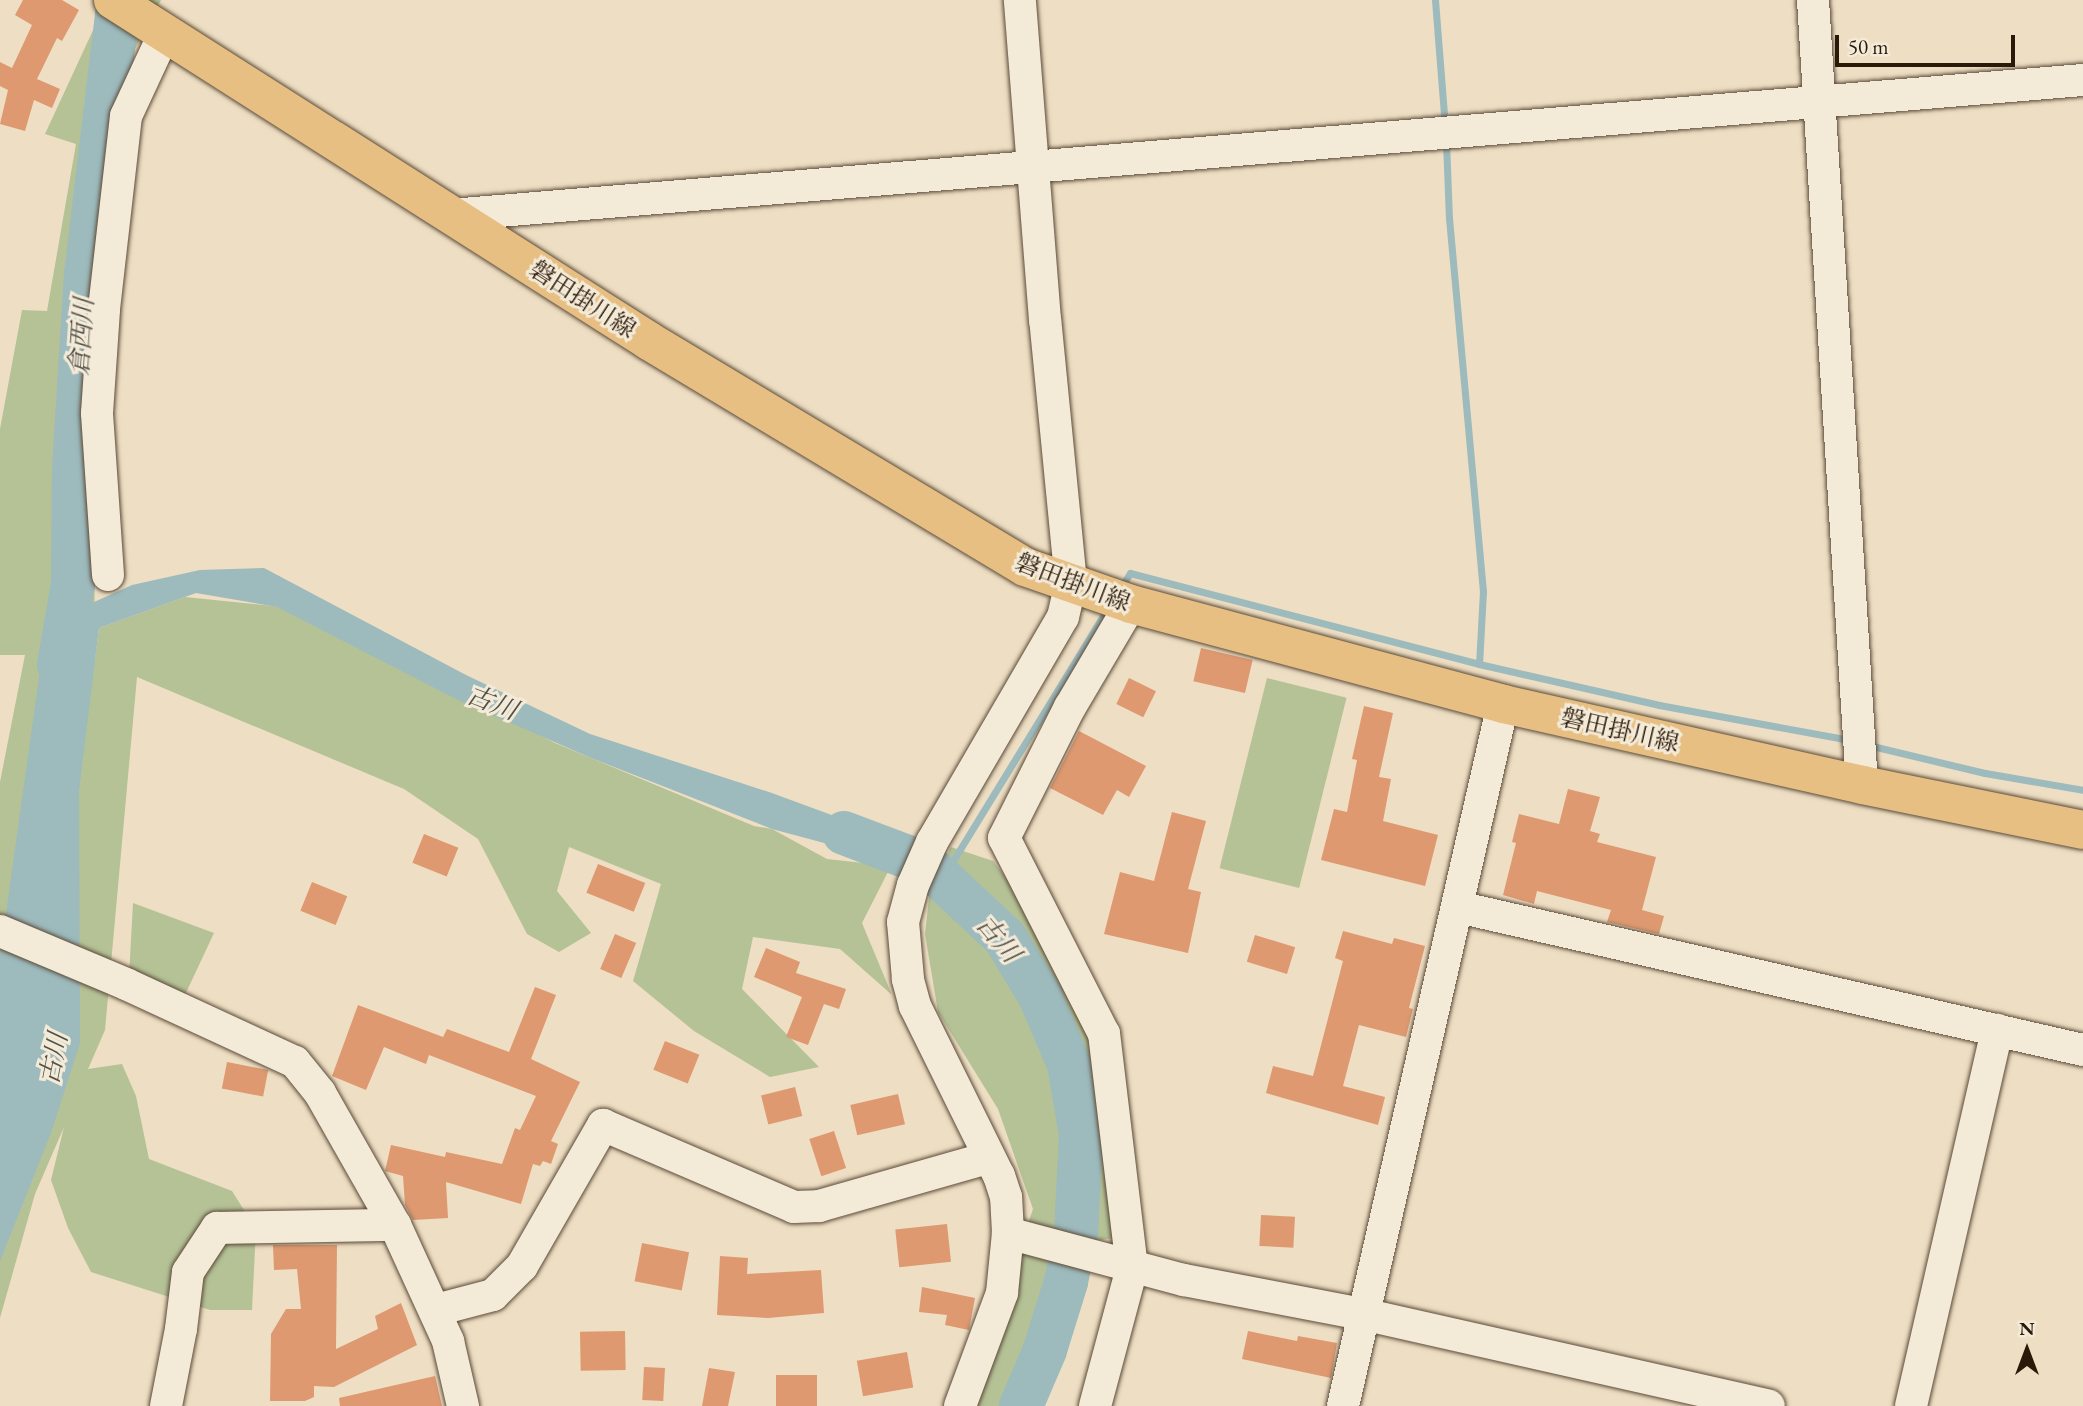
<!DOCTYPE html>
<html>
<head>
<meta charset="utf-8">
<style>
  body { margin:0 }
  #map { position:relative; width:2083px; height:1406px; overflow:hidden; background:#eedec3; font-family:"EB Garamond","Noto Serif JP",serif }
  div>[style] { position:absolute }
  .green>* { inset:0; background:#b5c296; transform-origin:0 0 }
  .water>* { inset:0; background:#9dbabd }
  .stream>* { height:7px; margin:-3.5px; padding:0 3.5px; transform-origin:3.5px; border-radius:3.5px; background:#9dbabd }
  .river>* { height:44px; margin:-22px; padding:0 22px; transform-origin:22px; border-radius:22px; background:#9dbabd }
  .building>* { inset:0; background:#de9970; transform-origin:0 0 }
  .roads { filter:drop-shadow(0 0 2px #5a4a38) drop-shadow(0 0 2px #5a4a38) }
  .minor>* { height:32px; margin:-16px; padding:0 16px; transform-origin:16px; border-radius:16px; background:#f4ead8 }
  .major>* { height:38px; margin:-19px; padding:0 19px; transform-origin:19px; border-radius:19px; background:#e7bf82 }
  span { translate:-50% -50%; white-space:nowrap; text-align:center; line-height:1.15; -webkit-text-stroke:6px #f4ead8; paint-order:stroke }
  .street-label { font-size:24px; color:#291909 }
  .water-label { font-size:26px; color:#525148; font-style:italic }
  .north { position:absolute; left:1992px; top:1315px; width:70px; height:70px; -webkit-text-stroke:5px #f4ead8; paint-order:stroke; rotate:0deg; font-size:19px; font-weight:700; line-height:28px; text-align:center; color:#291909 }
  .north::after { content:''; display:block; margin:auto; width:24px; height:32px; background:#291909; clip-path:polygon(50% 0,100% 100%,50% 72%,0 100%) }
  .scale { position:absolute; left:1835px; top:35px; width:180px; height:32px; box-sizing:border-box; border:4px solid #291909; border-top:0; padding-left:9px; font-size:21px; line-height:24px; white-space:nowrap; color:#291909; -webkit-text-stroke:5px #f4ead8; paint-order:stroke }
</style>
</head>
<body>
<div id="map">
  <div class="green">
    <i style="clip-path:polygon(107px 0,161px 0,135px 49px,116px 144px,94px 517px,95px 659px,99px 628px,185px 597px,292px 608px,555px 743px,754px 826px,772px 829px,827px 859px,891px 866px,862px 923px,892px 995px,840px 949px,753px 937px,742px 989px,819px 1067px,770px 1077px,694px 1031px,633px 981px,661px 884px,569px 847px,557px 891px,591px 933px,559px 952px,527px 934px,478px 839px,404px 789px,137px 677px,105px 1030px,88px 1069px,122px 1064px,136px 1096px,149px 1159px,232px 1191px,256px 1229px,252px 1310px,210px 1310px,91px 1272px,68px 1228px,51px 1180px,64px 1127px,35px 1194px,0 1318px,0 782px,25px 655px,0 655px,0 429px,22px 310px,47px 311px,76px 144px,45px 134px)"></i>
    <i style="left:1267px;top:678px;width:82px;height:196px;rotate:14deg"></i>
    <i style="clip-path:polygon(951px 847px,993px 861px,1060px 946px,1096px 1026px,1122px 1237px,1086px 1242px,1076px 1281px,1029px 1406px,967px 1406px,1033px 1209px,998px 1109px,938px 1012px,925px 934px,930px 889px)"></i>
    <i style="clip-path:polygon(133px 903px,214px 933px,184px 997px,129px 977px)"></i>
  </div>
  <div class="water">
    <i style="clip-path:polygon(264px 568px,466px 675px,590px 734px,769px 792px,908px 843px,895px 862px,772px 829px,591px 758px,458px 700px,277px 607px,196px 593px,99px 628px,79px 791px,80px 1043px,51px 1133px,0 1261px,0 956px,42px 656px,60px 602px,83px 607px,132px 585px,200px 570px)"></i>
  </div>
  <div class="stream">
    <i style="left:1435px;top:0;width:126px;rotate:85.5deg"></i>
    <i style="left:1446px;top:141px;width:77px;rotate:87.8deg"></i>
    <i style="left:1449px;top:218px;width:375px;rotate:84.8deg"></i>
    <i style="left:1483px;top:591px;width:73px;rotate:93.1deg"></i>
    <i style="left:1120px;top:589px;width:19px;rotate:-58deg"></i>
    <i style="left:1130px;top:573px;width:361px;rotate:14.6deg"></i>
    <i style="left:1479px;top:664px;width:185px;rotate:12.8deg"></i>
    <i style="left:1659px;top:705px;width:194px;rotate:10.4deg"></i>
    <i style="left:1868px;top:745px;width:120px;rotate:13.5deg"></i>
    <i style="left:1985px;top:773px;width:99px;rotate:9.8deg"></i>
    <i style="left:943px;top:877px;width:316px;rotate:-58.5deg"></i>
  </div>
  <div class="river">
    <i style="left:59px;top:665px;width:82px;rotate:-80.2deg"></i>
    <i style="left:73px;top:584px;width:115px;rotate:-89.5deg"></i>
    <i style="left:74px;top:469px;width:194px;rotate:-86.5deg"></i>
    <i style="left:86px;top:275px;width:262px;rotate:-83.2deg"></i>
    <i style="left:117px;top:15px;width:18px;rotate:-56deg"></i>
    <i style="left:844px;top:833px;width:88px;rotate:20.7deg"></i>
    <i style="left:926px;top:864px;width:108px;rotate:43.1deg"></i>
    <i style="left:1005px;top:938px;width:68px;rotate:58.9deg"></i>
    <i style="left:1040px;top:996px;width:74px;rotate:66.9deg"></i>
    <i style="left:1069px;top:1064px;width:71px;rotate:80.3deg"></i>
    <i style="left:1081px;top:1134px;width:98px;rotate:92.9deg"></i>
    <i style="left:1076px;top:1232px;width:51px;rotate:101.3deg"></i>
    <i style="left:1066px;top:1282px;width:71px;rotate:107.2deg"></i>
    <i style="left:1045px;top:1350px;width:61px;rotate:113.2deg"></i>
  </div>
  <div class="building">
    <i style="clip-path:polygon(23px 0,62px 0,79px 10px,62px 41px,57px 38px,37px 79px,60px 89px,52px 108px,34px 100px,25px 131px,0 124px,8px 90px,0 86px,0 62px,12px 68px,32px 25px,15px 15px)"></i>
    <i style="left:1201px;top:648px;width:53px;height:34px;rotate:13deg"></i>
    <i style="left:1129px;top:678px;width:30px;height:29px;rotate:26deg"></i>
    <i style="clip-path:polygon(1364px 706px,1393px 713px,1379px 777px,1391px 779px,1383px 821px,1438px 835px,1425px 886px,1321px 860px,1334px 809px,1347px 812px,1357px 760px,1352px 759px)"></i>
    <i style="clip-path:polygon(1079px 731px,1146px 766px,1129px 797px,1117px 790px,1103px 815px,1050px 788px)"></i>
    <i style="clip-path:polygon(1568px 789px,1600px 797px,1590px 831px,1600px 834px,1597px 842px,1656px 857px,1642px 910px,1664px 916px,1659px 934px,1607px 922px,1611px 910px,1537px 891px,1534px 904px,1503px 895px,1516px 843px,1512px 842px,1519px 814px,1559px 824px)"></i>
    <i style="clip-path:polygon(1172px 812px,1206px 821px,1188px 889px,1201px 892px,1188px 953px,1104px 934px,1120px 872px,1154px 881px)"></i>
    <i style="left:424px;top:834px;width:37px;height:31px;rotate:22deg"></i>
    <i style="left:598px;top:864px;width:51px;height:31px;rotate:22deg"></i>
    <i style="left:312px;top:882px;width:38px;height:31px;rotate:22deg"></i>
    <i style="clip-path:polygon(1343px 931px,1392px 944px,1394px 938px,1425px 946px,1409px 1008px,1413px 1009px,1406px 1037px,1359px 1025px,1343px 1086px,1385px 1097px,1378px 1125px,1266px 1093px,1273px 1066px,1313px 1076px,1343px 961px,1335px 958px)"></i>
    <i style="left:615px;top:934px;width:23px;height:38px;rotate:23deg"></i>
    <i style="left:1255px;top:935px;width:42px;height:28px;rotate:17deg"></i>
    <i style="clip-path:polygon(766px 948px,800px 962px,796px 973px,846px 989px,839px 1009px,824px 1004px,808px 1045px,786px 1037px,802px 997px,754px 977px)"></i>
    <i style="clip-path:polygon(535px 987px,556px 995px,531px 1059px,580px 1082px,551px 1141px,558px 1144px,551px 1164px,543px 1161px,540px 1166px,533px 1164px,521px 1204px,446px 1182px,448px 1218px,413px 1220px,405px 1205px,403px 1176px,385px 1171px,391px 1145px,445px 1157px,446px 1152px,502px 1164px,515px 1128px,520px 1130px,536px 1096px,429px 1055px,426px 1064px,384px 1047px,366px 1090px,332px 1076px,358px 1005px,443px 1037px,447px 1029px,509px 1052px)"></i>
    <i style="left:665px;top:1041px;width:37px;height:31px;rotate:22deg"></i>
    <i style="left:227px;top:1062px;width:42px;height:27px;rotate:11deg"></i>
    <i style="left:795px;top:1087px;width:30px;height:35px;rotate:76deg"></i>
    <i style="left:898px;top:1094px;width:31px;height:49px;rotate:77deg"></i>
    <i style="left:834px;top:1131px;width:39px;height:26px;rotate:72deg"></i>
    <i style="left:1261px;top:1215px;width:34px;height:31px;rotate:3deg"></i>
    <i style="left:947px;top:1224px;width:38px;height:52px;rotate:84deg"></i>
    <i style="left:642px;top:1243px;width:48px;height:39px;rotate:11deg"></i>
    <i style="clip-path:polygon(273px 1245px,337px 1245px,336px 1349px,378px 1329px,375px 1316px,401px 1303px,417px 1345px,334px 1387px,314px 1386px,314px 1397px,305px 1401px,270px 1401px,271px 1334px,286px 1309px,301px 1309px,297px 1269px,274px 1270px)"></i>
    <i style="clip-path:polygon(720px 1256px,748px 1258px,747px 1274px,821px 1270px,824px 1313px,768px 1318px,717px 1315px)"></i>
    <i style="clip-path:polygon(922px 1287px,975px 1298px,969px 1330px,945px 1325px,947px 1315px,919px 1312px)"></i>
    <i style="left:625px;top:1331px;width:39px;height:45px;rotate:89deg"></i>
    <i style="clip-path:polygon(1248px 1331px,1297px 1341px,1298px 1336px,1337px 1343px,1331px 1378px,1242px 1359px)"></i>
    <i style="left:907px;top:1352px;width:36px;height:51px;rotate:80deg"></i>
    <i style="left:644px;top:1367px;width:21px;height:33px;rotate:3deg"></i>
    <i style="clip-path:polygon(709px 1368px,735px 1372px,728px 1406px,702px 1406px)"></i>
    <i style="left:776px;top:1375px;width:41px;height:31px"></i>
    <i style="clip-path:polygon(435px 1376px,442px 1406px,340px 1406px,339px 1398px)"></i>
  </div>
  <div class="roads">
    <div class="minor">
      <i style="left:1813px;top:0;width:787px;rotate:86.43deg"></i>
      <i style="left:451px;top:215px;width:1638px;rotate:-4.73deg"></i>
      <i style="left:108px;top:575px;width:162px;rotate:-93.9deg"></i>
      <i style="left:97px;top:413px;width:104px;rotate:-86.1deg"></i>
      <i style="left:104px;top:309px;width:194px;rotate:-83.5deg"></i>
      <i style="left:126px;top:116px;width:93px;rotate:-65.1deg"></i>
      <i style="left:1458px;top:907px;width:641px;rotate:12.89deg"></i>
      <i style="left:0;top:931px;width:137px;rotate:22.8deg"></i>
      <i style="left:126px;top:984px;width:186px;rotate:24.8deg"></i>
      <i style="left:295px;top:1062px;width:40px;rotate:51deg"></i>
      <i style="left:320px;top:1093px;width:152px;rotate:60.4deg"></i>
      <i style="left:395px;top:1225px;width:128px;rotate:65.4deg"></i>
      <i style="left:448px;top:1341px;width:67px;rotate:77deg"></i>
      <i style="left:1008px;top:1233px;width:182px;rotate:15deg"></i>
      <i style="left:1184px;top:1280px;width:181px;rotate:10.8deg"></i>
      <i style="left:1362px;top:1314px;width:417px;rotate:12.7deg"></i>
      <i style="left:436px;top:1310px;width:59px;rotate:-14.7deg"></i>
      <i style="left:493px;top:1295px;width:41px;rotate:-45deg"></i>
      <i style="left:522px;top:1266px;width:163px;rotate:-60.1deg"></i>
      <i style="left:603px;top:1125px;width:208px;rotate:23.2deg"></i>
      <i style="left:794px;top:1207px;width:25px;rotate:-2deg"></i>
      <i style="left:819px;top:1206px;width:176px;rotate:-15.9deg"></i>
      <i style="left:166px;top:1406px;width:78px;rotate:-79deg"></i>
      <i style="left:181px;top:1329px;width:57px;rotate:-83deg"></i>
      <i style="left:188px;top:1272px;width:53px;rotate:-56.6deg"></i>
      <i style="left:217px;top:1228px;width:178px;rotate:-1deg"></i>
      <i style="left:960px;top:1406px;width:121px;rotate:-69.6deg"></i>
      <i style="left:1002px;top:1293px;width:60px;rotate:-84.3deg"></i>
      <i style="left:1008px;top:1233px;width:36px;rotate:-93deg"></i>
      <i style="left:1006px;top:1197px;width:22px;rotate:-108deg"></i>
      <i style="left:999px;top:1176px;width:190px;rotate:-116.3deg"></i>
      <i style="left:915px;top:1006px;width:28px;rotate:-105deg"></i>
      <i style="left:908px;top:979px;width:57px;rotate:-95deg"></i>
      <i style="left:903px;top:922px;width:38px;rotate:-75deg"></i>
      <i style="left:913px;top:885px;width:47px;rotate:-66.2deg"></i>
      <i style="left:932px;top:842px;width:260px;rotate:-59.8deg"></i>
      <i style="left:1063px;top:617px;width:35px;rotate:-77deg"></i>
      <i style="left:1071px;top:583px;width:264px;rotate:-95.6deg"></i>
      <i style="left:1045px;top:320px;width:321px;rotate:-94.5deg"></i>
      <i style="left:1095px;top:1406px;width:143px;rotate:-75deg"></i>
      <i style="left:1132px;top:1268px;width:236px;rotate:-96.8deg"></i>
      <i style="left:1104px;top:1034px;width:220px;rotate:-117deg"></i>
      <i style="left:1004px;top:838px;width:147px;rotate:-63.3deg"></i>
      <i style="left:1070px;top:707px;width:120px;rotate:-59.4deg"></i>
      <i style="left:1343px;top:1406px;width:720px;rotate:-77.16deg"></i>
      <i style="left:1911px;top:1406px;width:386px;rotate:-77.1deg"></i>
    </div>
    <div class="major">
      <i style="left:113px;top:0;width:635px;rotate:32.46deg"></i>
      <i style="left:649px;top:341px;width:439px;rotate:31deg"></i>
      <i style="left:1025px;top:567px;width:112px;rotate:19.2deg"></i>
      <i style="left:1131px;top:604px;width:385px;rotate:15deg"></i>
      <i style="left:1503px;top:704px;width:368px;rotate:12.7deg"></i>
      <i style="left:1862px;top:785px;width:226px;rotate:11.5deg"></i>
    </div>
  </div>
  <div class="street-label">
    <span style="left:583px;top:299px;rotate:33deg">磐田掛川線</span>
    <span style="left:1073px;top:582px;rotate:21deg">磐田掛川線</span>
    <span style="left:1620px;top:730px;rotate:13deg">磐田掛川線</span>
  </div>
  <div class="water-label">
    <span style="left:82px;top:337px;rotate:-86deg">倉西川</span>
    <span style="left:492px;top:703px;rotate:21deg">古川</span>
    <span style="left:998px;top:939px;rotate:50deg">古川</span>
    <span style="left:54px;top:1059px;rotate:-79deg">古川</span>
  </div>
  <div class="north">N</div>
  <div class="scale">50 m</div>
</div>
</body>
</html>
